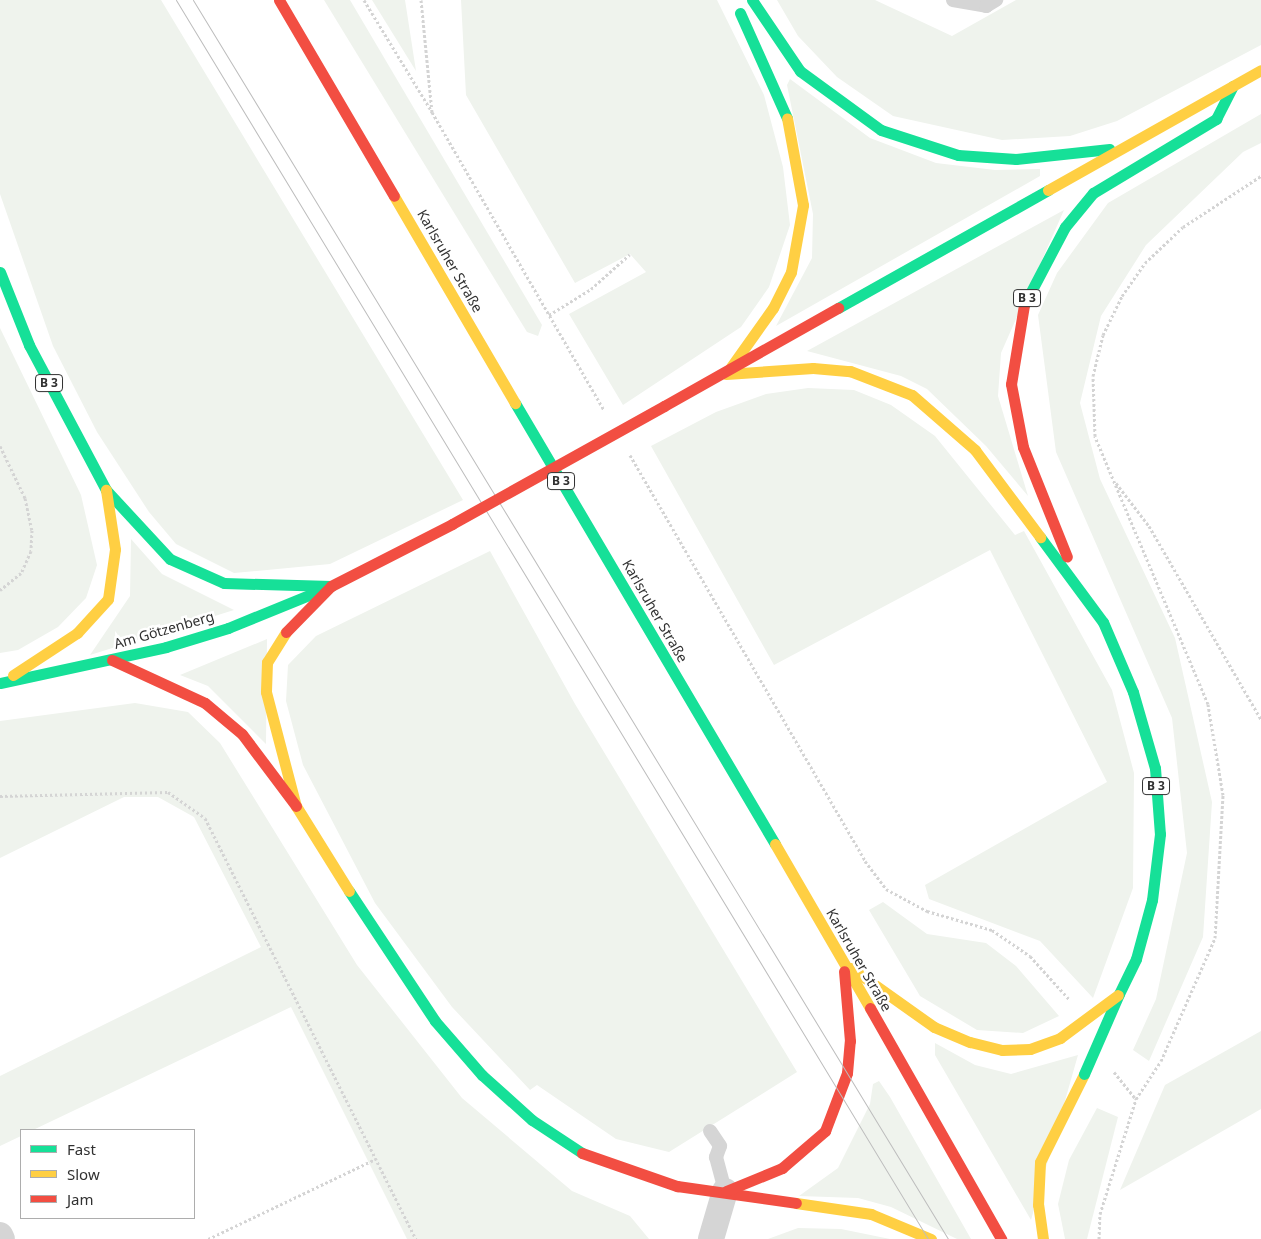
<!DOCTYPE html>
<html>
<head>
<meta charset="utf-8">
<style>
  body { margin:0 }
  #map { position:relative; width:1261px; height:1239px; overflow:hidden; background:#fff; font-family:"Noto Sans",sans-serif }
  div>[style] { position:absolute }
  .green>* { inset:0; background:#eff3ed }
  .path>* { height:3px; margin-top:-1.5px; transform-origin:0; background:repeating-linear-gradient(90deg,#d4d4d4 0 2.5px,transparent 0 5px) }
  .lane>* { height:14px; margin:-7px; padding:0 7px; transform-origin:7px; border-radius:7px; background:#d5d5d5 }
  .street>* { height:26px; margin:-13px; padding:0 13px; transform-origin:13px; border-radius:13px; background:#d5d5d5 }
  .fast>* { height:11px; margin:-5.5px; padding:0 5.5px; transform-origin:5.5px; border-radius:5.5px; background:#16e098 }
  .slow>* { height:11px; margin:-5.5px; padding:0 5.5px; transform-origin:5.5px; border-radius:5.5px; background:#ffcf43 }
  .jam>* { height:11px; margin:-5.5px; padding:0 5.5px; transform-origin:5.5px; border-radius:5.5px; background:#f24e42 }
  .tram>* { height:1px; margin:-0.5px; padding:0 0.5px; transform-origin:0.5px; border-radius:0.5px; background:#bdbdbd }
  .fast-bridge>* { height:11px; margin:-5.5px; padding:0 5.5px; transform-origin:5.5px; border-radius:5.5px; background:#16e098 }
  .slow-bridge>* { height:11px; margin:-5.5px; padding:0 5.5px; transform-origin:5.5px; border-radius:5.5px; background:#ffcf43 }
  .jam-bridge>* { height:11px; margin:-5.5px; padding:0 5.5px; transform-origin:5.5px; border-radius:5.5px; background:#f24e42 }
  span { translate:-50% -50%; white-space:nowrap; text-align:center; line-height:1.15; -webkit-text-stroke:5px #fff; paint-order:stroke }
  .shield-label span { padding:1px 4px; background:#fff; border:1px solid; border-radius:4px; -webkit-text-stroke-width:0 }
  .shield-label { font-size:12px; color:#313131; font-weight:700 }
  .street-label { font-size:14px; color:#313131 }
  .legend { position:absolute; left:20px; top:1129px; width:175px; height:90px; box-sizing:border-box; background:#fff; border:1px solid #adadad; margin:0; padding:6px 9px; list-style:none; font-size:15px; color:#313131 }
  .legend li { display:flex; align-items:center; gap:10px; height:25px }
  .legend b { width:25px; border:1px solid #adadad }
</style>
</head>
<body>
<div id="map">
  <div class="green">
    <i style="clip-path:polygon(0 0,161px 0,463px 500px,330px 564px,234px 573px,176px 544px,149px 512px,97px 432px,53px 346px,0 194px)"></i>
    <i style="clip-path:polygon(324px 0,350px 0,542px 325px,538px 336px,527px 332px)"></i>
    <i style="clip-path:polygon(372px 0,405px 0,416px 71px)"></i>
    <i style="clip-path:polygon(461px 0,717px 0,764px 95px,783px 167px,790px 225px,769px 287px,741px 327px,623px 405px,569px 314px,646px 272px,630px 254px,575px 283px,466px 95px)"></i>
    <i style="clip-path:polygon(777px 0,875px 0,952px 36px,1016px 0,1261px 0,1261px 45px,1117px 121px,1070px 136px,1002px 140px,893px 116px,837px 77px,798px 36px)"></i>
    <i style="clip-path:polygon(790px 79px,870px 138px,936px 163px,995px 170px,1040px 169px,1040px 176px,776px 326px,812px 258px,813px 214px,787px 85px)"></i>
    <i style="clip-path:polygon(1261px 114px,1261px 143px,1243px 152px,1146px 245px,1101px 316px,1080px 403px,1100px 479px,1175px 638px,1212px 802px,1203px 937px,1149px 1061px,1133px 1050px,1156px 999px,1187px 853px,1172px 718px,1056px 452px,1038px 315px,1057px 273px,1108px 203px)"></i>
    <i style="clip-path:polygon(1064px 210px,1001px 353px,998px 396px,1028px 496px,986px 446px,927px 389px,901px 376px,807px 351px)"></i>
    <i style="clip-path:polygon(0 328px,81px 495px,97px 565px,86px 598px,58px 627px,18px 650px,0 653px)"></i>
    <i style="clip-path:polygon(808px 388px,854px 390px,891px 405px,935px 436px,1015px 535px,1024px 531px,1112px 690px,1134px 773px,1133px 888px,1093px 998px,1040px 941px,929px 899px,925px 885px,1107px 782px,990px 550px,774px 665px,651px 446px,716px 412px,766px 394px)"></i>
    <i style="clip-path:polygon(131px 539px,162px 574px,234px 610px,90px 655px,130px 596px)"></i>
    <i style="clip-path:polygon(490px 551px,575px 704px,797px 1072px,669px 1152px,616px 1139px,537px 1085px,530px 1090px,452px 1007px,375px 903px,303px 765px,286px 701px,288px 665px,316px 636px)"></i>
    <i style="clip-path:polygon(267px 639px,266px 744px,208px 686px,180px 675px)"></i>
    <i style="clip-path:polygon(135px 703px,188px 712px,220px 743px,357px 965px,462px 1098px,572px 1191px,630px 1216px,649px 1239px,407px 1239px,291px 1007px,33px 1130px,21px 1130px,21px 1136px,0 1146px,0 1076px,261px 947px,194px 817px,158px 797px,124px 797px,0 858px,0 721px)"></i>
    <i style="clip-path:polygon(883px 902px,927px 934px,986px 943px,1016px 966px,1059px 1016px,1023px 1033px,977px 1030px,920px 996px,869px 910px)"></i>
    <i style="clip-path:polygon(1261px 1031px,1261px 1109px,1120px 1190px,1165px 1085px)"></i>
    <i style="clip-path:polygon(935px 1043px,975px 1065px,1011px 1074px,1078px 1055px,1031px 1220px,935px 1055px)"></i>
    <i style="clip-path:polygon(879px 1081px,890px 1097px,971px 1239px,957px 1239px,891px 1207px,858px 1198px,799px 1196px,838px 1168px,870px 1104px,873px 1084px)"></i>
    <i style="clip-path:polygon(1097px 1108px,1118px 1117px,1087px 1239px,1065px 1239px,1058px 1204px,1069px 1160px)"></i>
    <i style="clip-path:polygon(798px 1228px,841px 1229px,890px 1239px,768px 1239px)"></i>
  </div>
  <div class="path">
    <i style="left:364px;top:0;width:131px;rotate:58.7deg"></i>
    <i style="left:421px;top:0;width:113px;rotate:84.4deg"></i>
    <i style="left:432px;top:112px;width:344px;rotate:60deg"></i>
    <i style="left:549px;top:315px;width:49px;rotate:-31.8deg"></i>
    <i style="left:591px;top:289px;width:52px;rotate:-41.9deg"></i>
    <i style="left:0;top:446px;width:58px;rotate:64.3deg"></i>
    <i style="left:25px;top:498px;width:33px;rotate:78deg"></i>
    <i style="left:32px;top:530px;width:21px;rotate:93deg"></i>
    <i style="left:31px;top:551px;width:24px;rotate:114deg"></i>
    <i style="left:21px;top:573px;width:27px;rotate:141deg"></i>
    <i style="left:630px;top:455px;width:469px;rotate:59.9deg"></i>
    <i style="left:865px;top:861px;width:35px;rotate:53deg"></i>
    <i style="left:886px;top:889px;width:47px;rotate:28.2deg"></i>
    <i style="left:927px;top:911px;width:68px;rotate:16.3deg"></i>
    <i style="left:992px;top:930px;width:46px;rotate:34.4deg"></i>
    <i style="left:1030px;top:956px;width:58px;rotate:47.8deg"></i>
    <i style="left:1116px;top:483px;width:54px;rotate:52.5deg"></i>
    <i style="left:1149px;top:526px;width:223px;rotate:59.9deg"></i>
    <i style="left:0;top:796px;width:168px;rotate:-1.4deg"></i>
    <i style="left:168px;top:792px;width:45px;rotate:35.1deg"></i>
    <i style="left:205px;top:818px;width:471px;rotate:63.4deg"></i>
    <i style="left:1114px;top:1072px;width:35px;rotate:51deg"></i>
    <i style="left:208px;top:1239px;width:186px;rotate:-25.5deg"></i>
    <i style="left:1099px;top:1239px;width:25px;rotate:-88deg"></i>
    <i style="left:1100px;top:1214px;width:121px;rotate:-72.6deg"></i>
    <i style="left:1136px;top:1099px;width:45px;rotate:-56.7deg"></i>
    <i style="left:1161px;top:1061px;width:134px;rotate:-66.3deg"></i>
    <i style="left:1215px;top:938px;width:143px;rotate:-86.8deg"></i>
    <i style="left:1223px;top:795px;width:92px;rotate:-99.4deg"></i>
    <i style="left:1208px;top:704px;width:291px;rotate:-112.9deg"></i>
    <i style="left:1095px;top:436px;width:60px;rotate:-91.9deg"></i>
    <i style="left:1093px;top:376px;width:42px;rotate:-76.3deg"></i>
    <i style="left:1103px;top:335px;width:43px;rotate:-64deg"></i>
    <i style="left:1122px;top:296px;width:40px;rotate:-55.1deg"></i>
    <i style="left:1145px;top:263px;width:52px;rotate:-43.5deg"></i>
    <i style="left:1183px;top:227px;width:93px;rotate:-33.2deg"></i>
  </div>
  <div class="lane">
    <i style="left:953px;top:0;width:34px;rotate:10deg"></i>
    <i style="left:986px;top:6px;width:12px;rotate:-31deg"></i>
    <i style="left:710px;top:1131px;width:18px;rotate:56deg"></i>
    <i style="left:720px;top:1146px;width:12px;rotate:110deg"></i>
    <i style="left:716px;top:1157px;width:35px;rotate:75deg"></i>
  </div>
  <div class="street">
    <i style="left:0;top:1235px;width:4px;rotate:63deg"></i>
    <i style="left:711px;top:1239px;width:50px;rotate:-73.7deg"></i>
  </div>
  <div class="fast">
    <i style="left:752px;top:0;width:86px;rotate:55.9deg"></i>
    <i style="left:800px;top:71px;width:100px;rotate:36.1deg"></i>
    <i style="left:881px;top:130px;width:81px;rotate:18deg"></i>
    <i style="left:958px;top:155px;width:58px;rotate:3.9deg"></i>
    <i style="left:1016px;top:159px;width:94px;rotate:-6.1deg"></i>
    <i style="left:740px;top:13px;width:115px;rotate:65.9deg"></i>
    <i style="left:0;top:272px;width:79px;rotate:68.3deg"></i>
    <i style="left:29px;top:345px;width:164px;rotate:62deg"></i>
    <i style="left:106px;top:490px;width:94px;rotate:47.2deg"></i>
    <i style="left:170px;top:559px;width:59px;rotate:24deg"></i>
    <i style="left:224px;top:583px;width:107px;rotate:1.6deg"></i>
    <i style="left:1024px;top:305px;width:88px;rotate:-62.3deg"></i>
    <i style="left:1065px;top:227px;width:44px;rotate:-50.5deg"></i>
    <i style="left:1093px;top:193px;width:144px;rotate:-31deg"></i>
    <i style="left:1216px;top:119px;width:37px;rotate:-63deg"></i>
    <i style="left:838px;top:308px;width:241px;rotate:-29.3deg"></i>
    <i style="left:515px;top:403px;width:512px;rotate:59.48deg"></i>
    <i style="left:1040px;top:537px;width:106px;rotate:53.5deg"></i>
    <i style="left:1103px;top:622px;width:76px;rotate:66.8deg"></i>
    <i style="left:1133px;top:692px;width:79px;rotate:73.9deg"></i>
    <i style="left:1155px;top:768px;width:66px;rotate:85.7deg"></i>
    <i style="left:1160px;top:834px;width:66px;rotate:96.9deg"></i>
    <i style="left:1152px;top:900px;width:61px;rotate:105.2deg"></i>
    <i style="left:1136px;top:959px;width:39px;rotate:116deg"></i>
    <i style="left:0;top:683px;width:170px;rotate:-12.2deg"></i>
    <i style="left:166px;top:647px;width:65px;rotate:-17deg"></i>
    <i style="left:228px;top:628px;width:111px;rotate:-22.2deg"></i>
    <i style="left:349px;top:891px;width:156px;rotate:56.5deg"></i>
    <i style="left:435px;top:1021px;width:72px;rotate:49deg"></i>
    <i style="left:482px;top:1075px;width:67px;rotate:42deg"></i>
    <i style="left:532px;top:1120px;width:60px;rotate:33.4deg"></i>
  </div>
  <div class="slow">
    <i style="left:1048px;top:190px;width:244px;rotate:-29.4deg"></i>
    <i style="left:394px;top:196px;width:240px;rotate:59.7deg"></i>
    <i style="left:731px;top:367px;width:72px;rotate:-54.6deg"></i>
    <i style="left:773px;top:308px;width:40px;rotate:-63.4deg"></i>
    <i style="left:791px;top:272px;width:68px;rotate:-79.8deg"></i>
    <i style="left:803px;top:205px;width:88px;rotate:-100.4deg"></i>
    <i style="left:726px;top:374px;width:87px;rotate:-3.9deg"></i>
    <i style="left:813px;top:368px;width:37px;rotate:5deg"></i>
    <i style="left:850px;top:371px;width:66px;rotate:21.2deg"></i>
    <i style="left:912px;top:395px;width:84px;rotate:41.1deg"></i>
    <i style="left:975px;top:450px;width:109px;rotate:53.2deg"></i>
    <i style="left:286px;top:632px;width:36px;rotate:122deg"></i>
    <i style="left:267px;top:662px;width:30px;rotate:92deg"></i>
    <i style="left:266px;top:692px;width:118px;rotate:75.3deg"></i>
    <i style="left:296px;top:806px;width:100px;rotate:58.1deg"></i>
    <i style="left:13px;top:675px;width:77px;rotate:-33.3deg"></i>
    <i style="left:77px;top:633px;width:46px;rotate:-47.6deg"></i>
    <i style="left:108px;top:599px;width:50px;rotate:-82deg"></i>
    <i style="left:115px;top:549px;width:60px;rotate:-98.7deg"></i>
    <i style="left:775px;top:844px;width:190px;rotate:59.9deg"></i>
    <i style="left:851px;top:968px;width:102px;rotate:35.4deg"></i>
    <i style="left:934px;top:1027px;width:39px;rotate:23deg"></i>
    <i style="left:970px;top:1042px;width:33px;rotate:14deg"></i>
    <i style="left:1002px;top:1050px;width:28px;rotate:-2deg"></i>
    <i style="left:1030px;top:1049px;width:32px;rotate:-20deg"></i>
    <i style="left:796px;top:1203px;width:76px;rotate:8.3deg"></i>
    <i style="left:871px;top:1214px;width:65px;rotate:22.6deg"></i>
    <i style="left:1043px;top:1239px;width:34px;rotate:-98deg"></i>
    <i style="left:1038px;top:1205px;width:43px;rotate:-87.3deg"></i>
    <i style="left:1040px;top:1162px;width:98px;rotate:-63.4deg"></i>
  </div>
  <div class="jam">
    <i style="left:279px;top:0;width:227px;rotate:59.6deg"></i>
    <i style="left:1024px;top:305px;width:80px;rotate:99.3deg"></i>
    <i style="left:1011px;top:384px;width:64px;rotate:79.2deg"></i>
    <i style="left:1023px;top:447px;width:118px;rotate:68.2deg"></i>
    <i style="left:664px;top:406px;width:200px;rotate:-29.4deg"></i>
    <i style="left:286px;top:632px;width:64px;rotate:-45.6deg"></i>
    <i style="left:331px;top:586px;width:136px;rotate:-27.1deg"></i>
    <i style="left:112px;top:660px;width:102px;rotate:24.8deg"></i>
    <i style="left:205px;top:703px;width:48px;rotate:40deg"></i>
    <i style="left:242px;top:734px;width:90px;rotate:53.1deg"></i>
    <i style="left:870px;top:1008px;width:266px;rotate:60.4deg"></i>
    <i style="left:582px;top:1153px;width:101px;rotate:19.2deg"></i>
    <i style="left:677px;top:1186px;width:120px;rotate:8.1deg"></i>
    <i style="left:726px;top:1191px;width:61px;rotate:-22.3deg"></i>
    <i style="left:782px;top:1168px;width:57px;rotate:-40.7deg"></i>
    <i style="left:825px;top:1131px;width:62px;rotate:-69.2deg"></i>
    <i style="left:847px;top:1073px;width:32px;rotate:-85deg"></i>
    <i style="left:850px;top:1041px;width:70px;rotate:-94.9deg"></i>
  </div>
  <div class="tram">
    <i style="left:176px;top:0;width:1449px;rotate:58.74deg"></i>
    <i style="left:193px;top:0;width:1451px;rotate:58.64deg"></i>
  </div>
  <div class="fast-bridge">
    <i style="left:1084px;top:1074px;width:87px;rotate:-66.4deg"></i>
  </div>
  <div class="slow-bridge">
    <i style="left:1060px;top:1038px;width:72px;rotate:-36.6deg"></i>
  </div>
  <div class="jam-bridge">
    <i style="left:452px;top:524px;width:243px;rotate:-29.1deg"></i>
  </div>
  <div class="shield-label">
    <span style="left:1027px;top:298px">B 3</span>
    <span style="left:49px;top:383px">B 3</span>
    <span style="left:561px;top:481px">B 3</span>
    <span style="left:1156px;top:786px">B 3</span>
  </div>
  <div class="street-label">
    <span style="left:450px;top:261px;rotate:60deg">Karlsruher Straße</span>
    <span style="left:655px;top:611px;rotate:60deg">Karlsruher Straße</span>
    <span style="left:164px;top:630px;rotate:-16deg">Am Götzenberg</span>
    <span style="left:859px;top:960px;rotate:60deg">Karlsruher Straße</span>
  </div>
  <ul class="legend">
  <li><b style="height:6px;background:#16e098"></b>Fast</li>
  <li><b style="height:6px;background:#ffcf43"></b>Slow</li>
  <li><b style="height:6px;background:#f24e42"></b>Jam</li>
  </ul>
</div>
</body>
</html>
